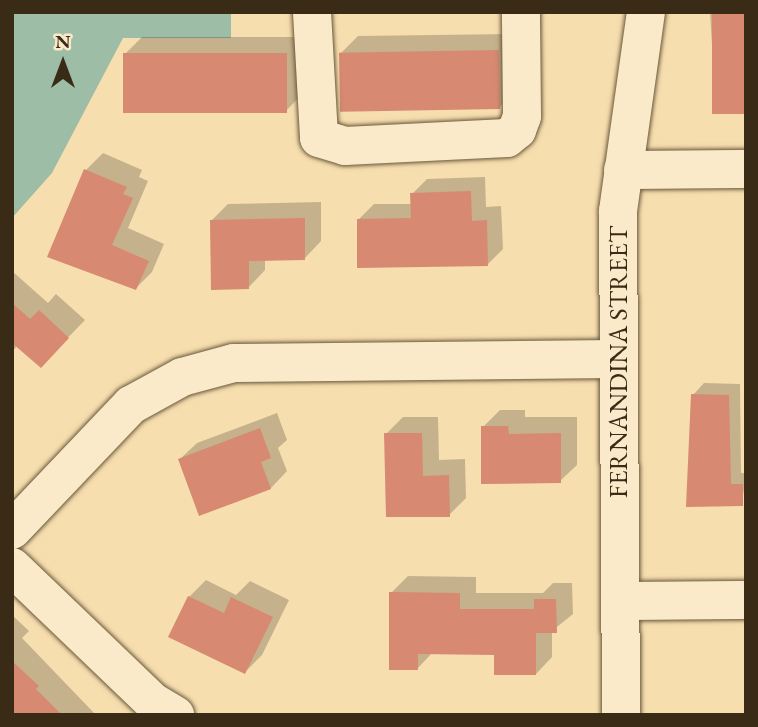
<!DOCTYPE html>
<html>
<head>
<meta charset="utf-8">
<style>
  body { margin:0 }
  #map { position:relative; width:758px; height:727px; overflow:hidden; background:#f7deae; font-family:"EB Garamond",serif }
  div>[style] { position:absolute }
  .water>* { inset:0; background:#9ebda6 }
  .shadow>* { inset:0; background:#0003 }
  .building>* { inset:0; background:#d78972; transform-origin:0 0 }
  .roads { filter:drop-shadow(0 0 2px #69583c) drop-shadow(0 0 2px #69583c) }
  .minor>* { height:38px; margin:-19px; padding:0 19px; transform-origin:19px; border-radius:19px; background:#faeaca }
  span { translate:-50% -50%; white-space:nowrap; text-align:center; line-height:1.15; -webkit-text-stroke:7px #faeaca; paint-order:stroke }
  .street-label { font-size:26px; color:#3a2b16 }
  .frame { position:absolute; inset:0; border:14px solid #3a2b16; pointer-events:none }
  .north { position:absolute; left:28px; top:28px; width:70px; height:70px; -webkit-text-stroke:5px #faeaca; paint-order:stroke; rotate:0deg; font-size:19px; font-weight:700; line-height:28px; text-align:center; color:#3a2b16 }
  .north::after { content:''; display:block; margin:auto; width:24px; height:32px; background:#3a2b16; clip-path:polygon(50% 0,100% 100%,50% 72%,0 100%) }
</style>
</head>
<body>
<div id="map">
  <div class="water">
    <i style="clip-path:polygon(12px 12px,231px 12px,231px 38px,123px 38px,52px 173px,12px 218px)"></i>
  </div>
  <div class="shadow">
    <i style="clip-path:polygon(710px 12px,746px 12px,716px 112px)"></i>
    <i style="clip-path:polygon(516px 34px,516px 91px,499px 108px,341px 53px,358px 36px)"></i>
    <i style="clip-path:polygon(142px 37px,303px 37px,302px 94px,286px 111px,125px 54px)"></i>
    <i style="clip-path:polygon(103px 153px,142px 170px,139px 177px,148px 181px,128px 228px,164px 244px,152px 272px,136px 288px,49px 256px,86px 170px)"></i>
    <i style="clip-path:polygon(485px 177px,486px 207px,501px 206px,503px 249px,488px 264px,358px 220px,374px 204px,412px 204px,412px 194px,427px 179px)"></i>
    <i style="clip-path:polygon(321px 202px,321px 241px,305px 258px,265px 259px,265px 270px,249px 287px,211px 221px,228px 204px)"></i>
    <i style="clip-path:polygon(12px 271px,48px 303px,56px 294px,85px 320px,57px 349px,18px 345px,12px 352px)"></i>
    <i style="clip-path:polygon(704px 383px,740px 384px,741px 473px,746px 473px,742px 504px,688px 505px,693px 395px)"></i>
    <i style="clip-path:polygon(500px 410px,525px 410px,525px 417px,577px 417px,577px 465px,560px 481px,483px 427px)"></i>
    <i style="clip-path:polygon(277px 413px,287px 440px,278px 448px,287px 471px,271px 488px,200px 514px,180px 459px,197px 443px)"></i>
    <i style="clip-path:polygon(403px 417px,438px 417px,439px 460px,465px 459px,466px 498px,449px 515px,386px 434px)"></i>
    <i style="clip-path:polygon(408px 576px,476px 577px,476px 593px,543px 593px,553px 583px,572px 583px,573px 614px,552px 631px,552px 657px,536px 674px,495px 653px,433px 652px,417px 669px,391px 593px)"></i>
    <i style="clip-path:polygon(206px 580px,236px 595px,250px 581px,289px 600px,262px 655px,245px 672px,170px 636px,189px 597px)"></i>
    <i style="clip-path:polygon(12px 615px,29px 631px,22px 638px,96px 715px,12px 715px)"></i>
  </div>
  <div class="building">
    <i style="left:712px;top:12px;width:34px;height:102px"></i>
    <i style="left:499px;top:50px;width:59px;height:160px;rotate:89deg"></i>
    <i style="left:123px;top:53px;width:164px;height:60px"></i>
    <i style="clip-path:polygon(84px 169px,127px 187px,123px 194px,133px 198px,112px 245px,149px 261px,136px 290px,47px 257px)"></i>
    <i style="clip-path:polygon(471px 191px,472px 221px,487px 220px,488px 266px,357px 268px,357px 219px,411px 218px,410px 193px)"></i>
    <i style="clip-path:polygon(305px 218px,305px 260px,249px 261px,249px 289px,211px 290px,210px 220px)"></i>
    <i style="clip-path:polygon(12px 303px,30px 319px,39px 310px,69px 338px,41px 368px,12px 343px)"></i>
    <i style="clip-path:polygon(691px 394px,729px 395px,731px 484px,743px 484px,743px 506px,686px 507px)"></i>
    <i style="clip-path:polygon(481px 426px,508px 426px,509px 434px,561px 433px,561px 483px,481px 484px)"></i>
    <i style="clip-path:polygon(260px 428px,271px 458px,261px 462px,271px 489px,199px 516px,178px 459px)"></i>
    <i style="clip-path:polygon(384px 433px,422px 433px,423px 476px,449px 475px,450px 517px,386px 517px)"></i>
    <i style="clip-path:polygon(389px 592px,460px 593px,460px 609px,534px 609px,534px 599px,556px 599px,557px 633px,536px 633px,536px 675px,494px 675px,494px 655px,418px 654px,418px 670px,389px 670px)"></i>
    <i style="clip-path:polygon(188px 596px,224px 613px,231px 597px,273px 617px,245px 674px,168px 637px)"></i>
    <i style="clip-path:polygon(12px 661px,39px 686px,36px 689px,62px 715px,12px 715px)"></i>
  </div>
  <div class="roads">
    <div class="minor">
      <i style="left:312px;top:12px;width:126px;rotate:86.8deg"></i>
      <i style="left:319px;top:138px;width:27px;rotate:17deg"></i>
      <i style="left:345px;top:146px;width:162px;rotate:-2.8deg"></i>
      <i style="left:507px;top:138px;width:13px;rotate:-39deg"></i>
      <i style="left:517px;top:130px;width:15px;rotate:-70deg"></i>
      <i style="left:522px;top:116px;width:104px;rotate:-90.6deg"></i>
      <i style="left:623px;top:170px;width:123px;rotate:-0.5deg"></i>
      <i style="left:12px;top:530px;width:173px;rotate:-46.4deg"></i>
      <i style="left:131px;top:405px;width:58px;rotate:-28.8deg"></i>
      <i style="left:182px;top:377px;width:54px;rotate:-15.1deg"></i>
      <i style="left:234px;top:363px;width:384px;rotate:-0.6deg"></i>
      <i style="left:12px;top:567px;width:195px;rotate:43.8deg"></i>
      <i style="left:153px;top:702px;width:26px;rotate:31deg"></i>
      <i style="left:620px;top:601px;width:126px;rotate:-0.5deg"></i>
      <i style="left:621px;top:715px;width:504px;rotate:-90.34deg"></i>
      <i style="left:618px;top:211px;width:201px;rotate:-82deg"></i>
    </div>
  </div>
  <div class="street-label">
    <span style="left:619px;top:362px;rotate:-90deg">FERNANDINA STREET</span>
  </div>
  <div class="frame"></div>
  <div class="north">N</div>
</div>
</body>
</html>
